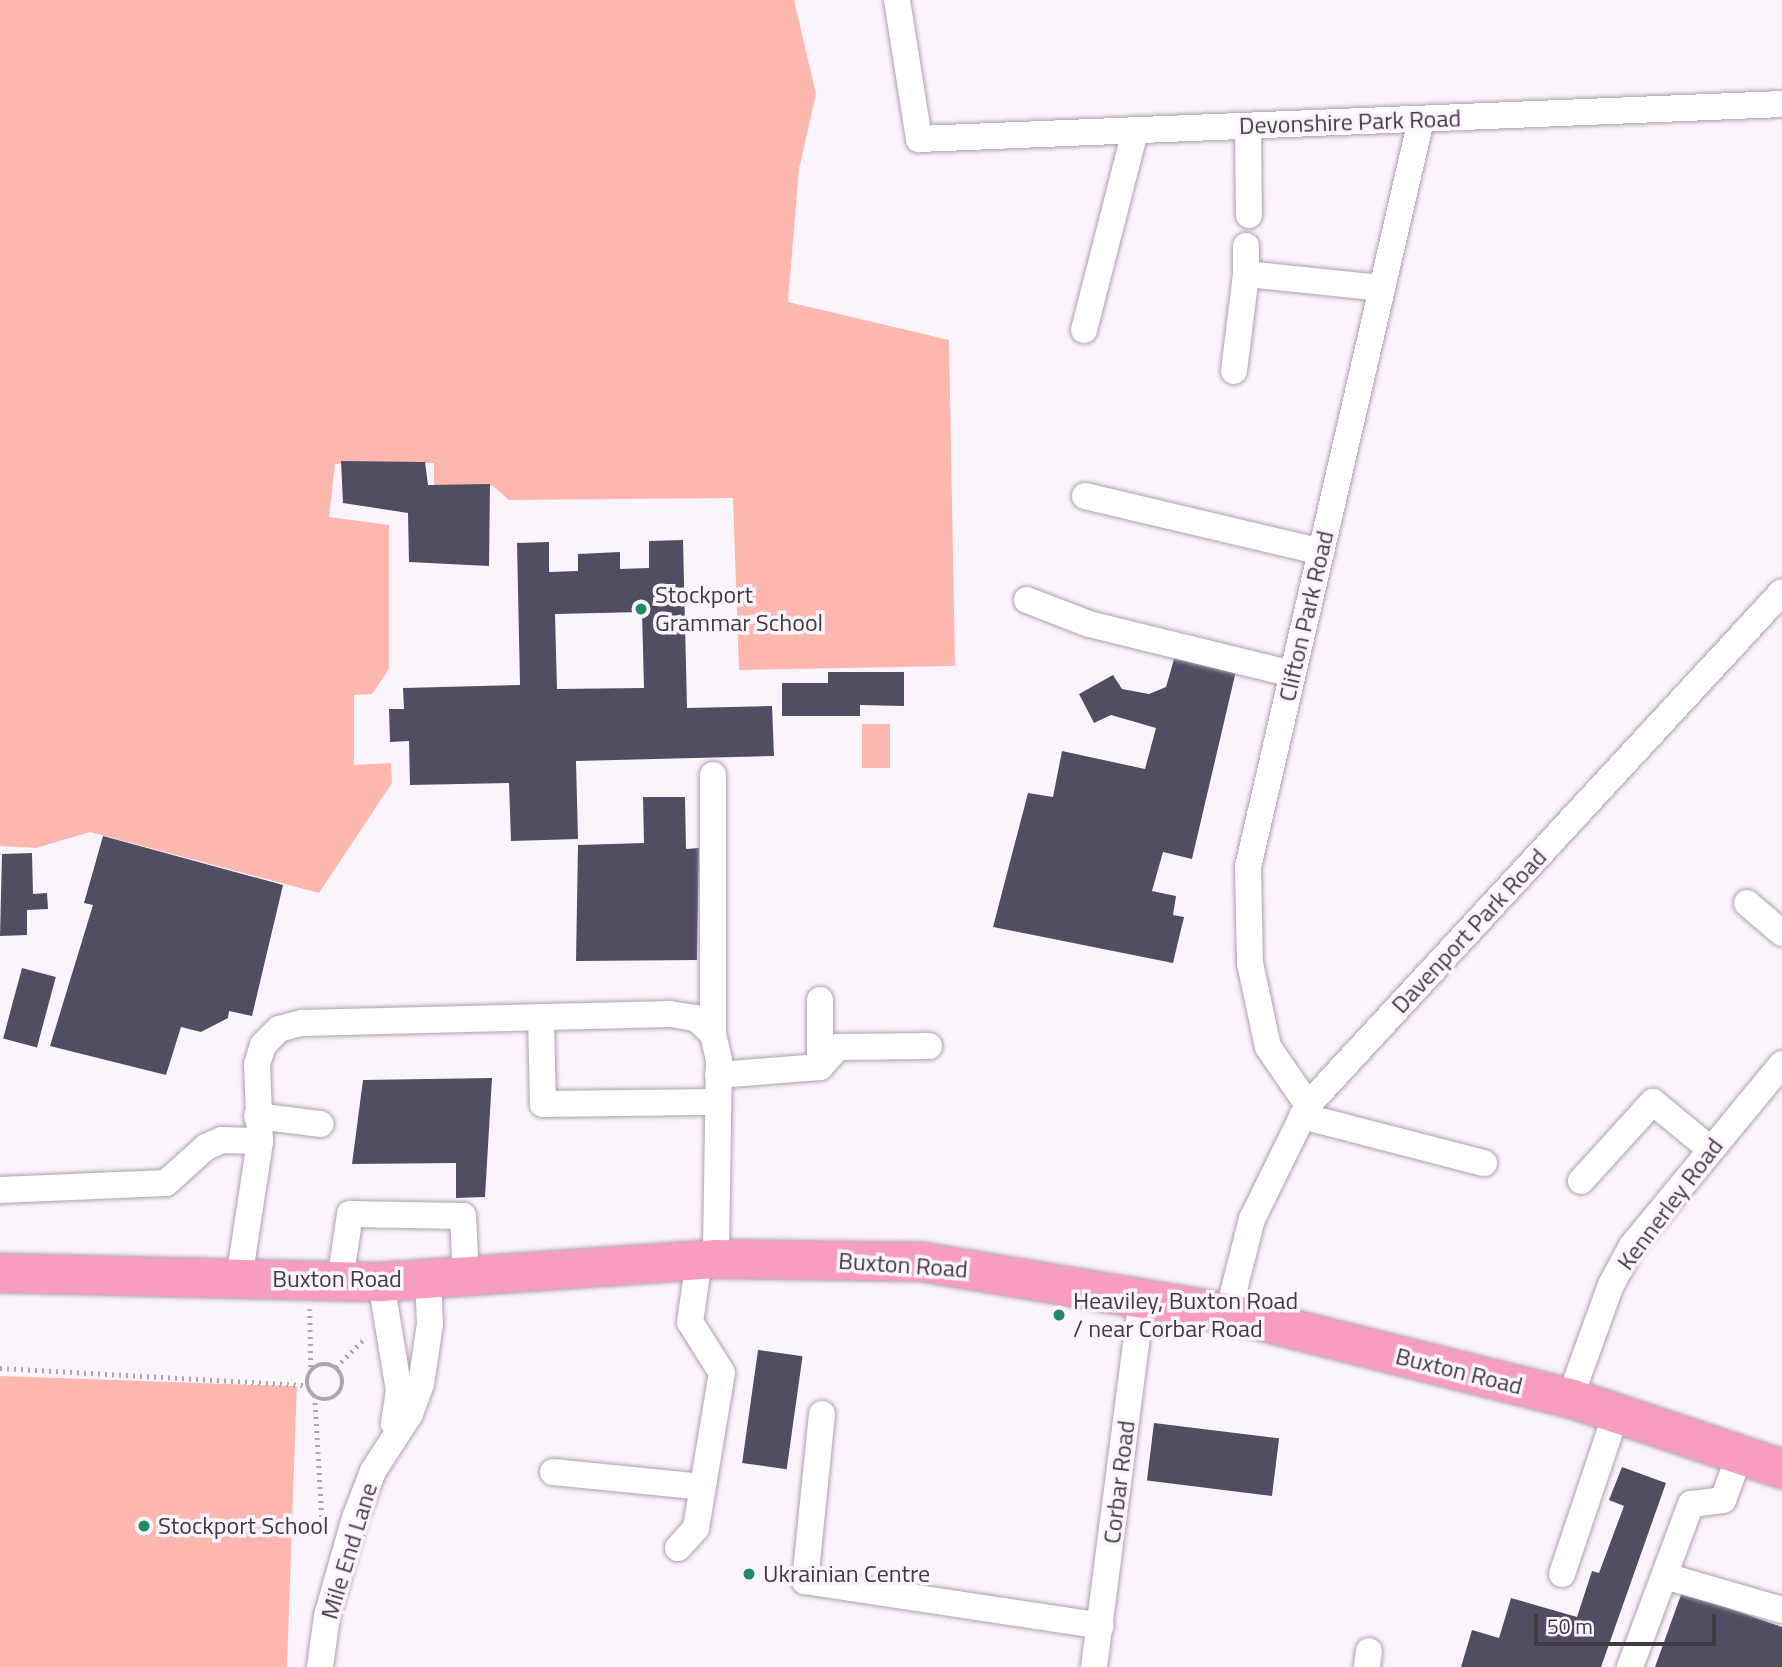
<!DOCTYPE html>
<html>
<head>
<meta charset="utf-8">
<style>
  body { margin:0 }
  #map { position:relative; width:1782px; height:1667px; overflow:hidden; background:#fcf4fd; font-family:"Titillium Web",sans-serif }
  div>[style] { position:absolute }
  .green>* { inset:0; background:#fcb7ae; transform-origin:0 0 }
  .building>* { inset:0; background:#514d62; transform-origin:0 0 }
  .path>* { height:4.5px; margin-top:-2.25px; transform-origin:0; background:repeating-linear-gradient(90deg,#aea6ae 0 2px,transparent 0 7px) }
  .path>.ring { margin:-2.25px; padding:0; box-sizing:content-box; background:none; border:4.5px solid #aea6ae; border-radius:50% }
  .roads { filter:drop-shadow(0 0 2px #b09eb1) drop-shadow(0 0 2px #b09eb1) }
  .minor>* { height:26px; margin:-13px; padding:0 13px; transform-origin:13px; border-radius:13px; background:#fff }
  .highway>* { height:38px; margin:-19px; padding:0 19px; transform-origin:19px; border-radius:19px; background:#f79dbf }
  .dots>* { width:19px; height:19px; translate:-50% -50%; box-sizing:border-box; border:4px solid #fcf4fd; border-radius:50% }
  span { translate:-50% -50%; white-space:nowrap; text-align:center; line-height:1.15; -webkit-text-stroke:7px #fcf4fd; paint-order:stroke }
  .street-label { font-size:24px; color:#423a42 }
  .poi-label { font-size:24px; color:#423a42 }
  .left { translate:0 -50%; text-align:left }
  .scale { position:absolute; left:1534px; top:1614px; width:182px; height:32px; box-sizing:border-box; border:4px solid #423a42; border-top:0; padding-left:9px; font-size:21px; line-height:24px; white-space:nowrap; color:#423a42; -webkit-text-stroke:5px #fcf4fd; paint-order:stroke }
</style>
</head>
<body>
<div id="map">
  <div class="green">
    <i style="clip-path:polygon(0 0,794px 0,816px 94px,799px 169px,788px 302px,949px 340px,955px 666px,739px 670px,733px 498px,509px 500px,493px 486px,434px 488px,434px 463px,335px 464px,329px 517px,389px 525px,389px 669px,372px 694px,354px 695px,354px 765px,391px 763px,392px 783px,319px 893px,90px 832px,36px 848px,0 846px)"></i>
    <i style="left:862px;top:724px;width:28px;height:44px"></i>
    <i style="left:0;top:1376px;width:297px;height:291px;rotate:2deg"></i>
  </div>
  <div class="building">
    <i style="clip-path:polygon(341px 461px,425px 462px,428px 485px,490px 484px,489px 566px,409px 562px,408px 513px,343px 503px)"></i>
    <i style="clip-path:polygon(evenodd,683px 540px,687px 708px,772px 706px,774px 756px,576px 761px,578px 839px,511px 841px,509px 783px,410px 785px,409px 741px,390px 742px,389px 709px,404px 709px,403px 688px,520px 685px,517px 543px,549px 542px,549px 572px,578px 571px,578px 554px,620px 552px,620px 569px,649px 568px,649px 541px,683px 540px,642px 612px,644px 688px,557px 689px,555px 614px,642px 612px)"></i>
    <i style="clip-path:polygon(1175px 656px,1236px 671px,1192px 859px,1163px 852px,1152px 891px,1176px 896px,1173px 915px,1184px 917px,1173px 963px,993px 927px,1028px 793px,1053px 797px,1062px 751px,1145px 769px,1156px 728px,1111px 715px,1094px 723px,1079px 694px,1113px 675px,1122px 689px,1149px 694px,1166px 687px)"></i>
    <i style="clip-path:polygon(828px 672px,904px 672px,904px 706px,860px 705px,860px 716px,782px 716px,782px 683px,828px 683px)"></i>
    <i style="clip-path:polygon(643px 797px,685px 797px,686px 849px,699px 848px,697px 960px,576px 961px,578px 845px,644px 843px)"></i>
    <i style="clip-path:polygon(103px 836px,283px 885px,252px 1016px,229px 1011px,228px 1018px,201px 1032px,181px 1027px,166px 1075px,50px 1046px,93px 905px,84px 903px)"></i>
    <i style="clip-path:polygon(32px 853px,33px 894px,47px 893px,48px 909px,27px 910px,27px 935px,0 936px,2px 854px)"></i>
    <i style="left:22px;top:968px;width:35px;height:73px;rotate:15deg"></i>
    <i style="clip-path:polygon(492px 1078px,485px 1197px,456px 1198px,456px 1163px,352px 1164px,363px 1080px)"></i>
    <i style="left:758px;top:1350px;width:45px;height:114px;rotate:8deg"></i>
    <i style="left:1154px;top:1423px;width:126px;height:58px;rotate:7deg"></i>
    <i style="clip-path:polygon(1622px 1467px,1666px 1483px,1601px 1667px,1461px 1667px,1472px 1630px,1499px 1638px,1511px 1598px,1577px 1617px,1592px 1571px,1599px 1573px,1624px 1506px,1609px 1500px)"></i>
    <i style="clip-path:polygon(1682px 1592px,1782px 1627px,1782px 1667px,1655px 1667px)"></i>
  </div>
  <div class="path">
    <i style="left:310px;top:1309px;width:61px;rotate:89.1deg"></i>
    <i class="ring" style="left:307px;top:1364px;width:31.5px;height:31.5px"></i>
    <i style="left:336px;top:1367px;width:41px;rotate:-45deg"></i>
    <i style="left:0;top:1368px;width:308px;rotate:3.2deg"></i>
    <i style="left:315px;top:1396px;width:139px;rotate:86.7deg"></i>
  </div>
  <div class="roads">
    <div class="minor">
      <i style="left:897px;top:0;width:141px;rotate:81deg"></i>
      <i style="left:919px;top:139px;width:864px;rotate:-2.32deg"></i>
      <i style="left:1248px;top:126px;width:89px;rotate:89.4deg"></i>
      <i style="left:1246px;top:274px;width:28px;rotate:-90deg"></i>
      <i style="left:1084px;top:330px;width:205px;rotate:-75.6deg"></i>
      <i style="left:1234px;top:371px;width:98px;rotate:-82.9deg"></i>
      <i style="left:1246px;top:274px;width:137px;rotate:5.9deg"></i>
      <i style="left:1085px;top:496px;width:243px;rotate:13.3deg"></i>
      <i style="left:1027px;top:600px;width:66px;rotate:21.2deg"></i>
      <i style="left:1089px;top:624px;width:209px;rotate:13.8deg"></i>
      <i style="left:713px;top:775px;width:259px;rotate:90deg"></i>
      <i style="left:1747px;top:903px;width:46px;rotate:40.6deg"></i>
      <i style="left:820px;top:1000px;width:67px;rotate:90deg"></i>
      <i style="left:541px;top:1017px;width:87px;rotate:88.7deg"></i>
      <i style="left:543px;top:1104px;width:174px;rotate:-0.7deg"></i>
      <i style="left:718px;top:1075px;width:102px;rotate:-4.5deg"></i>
      <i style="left:820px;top:1067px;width:27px;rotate:-48deg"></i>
      <i style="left:838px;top:1047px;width:91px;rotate:-0.6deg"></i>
      <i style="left:1308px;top:1105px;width:70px;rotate:-124.6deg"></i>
      <i style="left:1268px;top:1047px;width:86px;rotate:-102.1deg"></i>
      <i style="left:1250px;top:963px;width:96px;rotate:-91.2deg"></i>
      <i style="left:1248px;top:867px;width:767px;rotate:-76.96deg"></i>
      <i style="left:257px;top:1116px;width:64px;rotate:7.2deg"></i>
      <i style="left:1302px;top:1116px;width:188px;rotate:14.5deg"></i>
      <i style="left:1581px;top:1181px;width:107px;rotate:-47.7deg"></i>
      <i style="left:1653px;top:1102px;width:75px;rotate:39.6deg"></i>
      <i style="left:0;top:1190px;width:166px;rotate:-2.4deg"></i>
      <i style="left:166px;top:1183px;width:54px;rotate:-42deg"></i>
      <i style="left:206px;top:1147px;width:17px;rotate:-24deg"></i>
      <i style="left:222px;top:1140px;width:38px;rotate:2deg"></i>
      <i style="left:239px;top:1279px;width:140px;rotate:-81.3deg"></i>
      <i style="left:260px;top:1141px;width:77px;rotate:-92.2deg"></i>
      <i style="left:257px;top:1064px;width:20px;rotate:-72deg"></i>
      <i style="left:263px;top:1045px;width:23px;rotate:-45deg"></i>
      <i style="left:279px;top:1029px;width:24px;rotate:-15deg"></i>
      <i style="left:302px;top:1023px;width:368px;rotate:-1.4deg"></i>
      <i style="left:670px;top:1014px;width:26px;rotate:9deg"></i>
      <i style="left:696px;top:1018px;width:23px;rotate:43deg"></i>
      <i style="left:713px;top:1034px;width:27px;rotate:77deg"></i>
      <i style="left:719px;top:1060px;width:199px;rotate:90.9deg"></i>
      <i style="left:340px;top:1281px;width:68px;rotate:-81.5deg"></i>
      <i style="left:350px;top:1214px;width:113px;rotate:1deg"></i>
      <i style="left:463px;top:1216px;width:61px;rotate:87.2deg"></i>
      <i style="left:381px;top:1282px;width:110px;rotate:80.6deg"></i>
      <i style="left:399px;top:1391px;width:33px;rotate:99deg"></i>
      <i style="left:1228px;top:1313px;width:97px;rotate:-75.7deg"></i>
      <i style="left:1252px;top:1219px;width:127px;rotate:-63.8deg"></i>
      <i style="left:1308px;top:1105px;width:698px;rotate:-47.26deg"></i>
      <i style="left:1570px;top:1398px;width:120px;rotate:-70.1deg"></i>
      <i style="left:1611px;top:1285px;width:44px;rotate:-61.7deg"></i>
      <i style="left:1632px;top:1246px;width:236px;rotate:-50.5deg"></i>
      <i style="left:822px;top:1414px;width:168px;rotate:95.8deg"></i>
      <i style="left:805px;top:1581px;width:299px;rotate:8.6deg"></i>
      <i style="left:553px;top:1472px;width:150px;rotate:5.7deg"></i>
      <i style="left:678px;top:1548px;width:27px;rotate:-48deg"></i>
      <i style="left:696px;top:1528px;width:157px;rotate:-80.5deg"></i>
      <i style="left:722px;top:1373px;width:60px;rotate:-122.1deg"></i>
      <i style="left:690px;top:1322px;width:63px;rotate:-81.7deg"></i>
      <i style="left:1562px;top:1574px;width:169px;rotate:-71.4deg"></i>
      <i style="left:1665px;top:1576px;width:122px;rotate:16.2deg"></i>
      <i style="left:320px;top:1667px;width:51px;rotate:-82.2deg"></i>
      <i style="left:327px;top:1616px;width:102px;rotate:-74.1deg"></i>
      <i style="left:355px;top:1518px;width:50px;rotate:-69deg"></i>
      <i style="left:373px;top:1471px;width:68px;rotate:-57deg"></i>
      <i style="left:410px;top:1414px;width:32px;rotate:-70deg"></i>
      <i style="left:421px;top:1384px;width:61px;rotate:-81.5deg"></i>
      <i style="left:430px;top:1324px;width:46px;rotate:-92.5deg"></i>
      <i style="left:1094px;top:1667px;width:374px;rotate:-82.6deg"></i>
      <i style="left:1367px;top:1667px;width:16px;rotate:-83deg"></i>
      <i style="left:1630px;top:1667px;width:174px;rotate:-69.5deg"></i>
      <i style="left:1691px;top:1504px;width:32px;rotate:-7deg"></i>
      <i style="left:1723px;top:1500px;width:49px;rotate:-69.7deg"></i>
    </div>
    <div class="highway">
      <i style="left:0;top:1273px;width:381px;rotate:1.4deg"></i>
      <i style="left:381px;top:1282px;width:336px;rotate:-3.9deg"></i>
      <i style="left:716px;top:1259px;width:206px;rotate:0.8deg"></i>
      <i style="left:922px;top:1262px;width:310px;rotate:9.5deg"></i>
      <i style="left:1228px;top:1313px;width:352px;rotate:14deg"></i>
      <i style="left:1570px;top:1398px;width:224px;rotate:18.5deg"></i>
    </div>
  </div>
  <div class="dots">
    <i style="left:641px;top:609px;background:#218a67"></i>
    <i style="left:1059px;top:1315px;background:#218a67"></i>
    <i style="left:144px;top:1526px;background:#218a67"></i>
    <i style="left:749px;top:1574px;background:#218a67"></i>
  </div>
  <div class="street-label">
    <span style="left:1350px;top:122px;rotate:-2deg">Devonshire Park Road</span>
    <span style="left:1306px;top:616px;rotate:-77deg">Clifton Park Road</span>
    <span style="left:1469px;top:931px;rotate:-47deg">Davenport Park Road</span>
    <span style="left:1670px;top:1204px;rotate:-53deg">Kennerley Road</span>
    <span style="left:903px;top:1265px;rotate:4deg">Buxton Road</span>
    <span style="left:337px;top:1279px">Buxton Road</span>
    <span style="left:1459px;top:1371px;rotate:14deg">Buxton Road</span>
    <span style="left:1119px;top:1482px;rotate:-83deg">Corbar Road</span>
    <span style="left:349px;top:1551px;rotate:-73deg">Mile End Lane</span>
  </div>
  <div class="poi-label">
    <span class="left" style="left:655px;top:609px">Stockport<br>Grammar School</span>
    <span class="left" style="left:1073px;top:1315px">Heaviley, Buxton Road<br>/ near Corbar Road</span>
    <span class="left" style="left:158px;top:1526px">Stockport School</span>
    <span class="left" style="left:763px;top:1574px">Ukrainian Centre</span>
  </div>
  <div class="scale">50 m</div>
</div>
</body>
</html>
